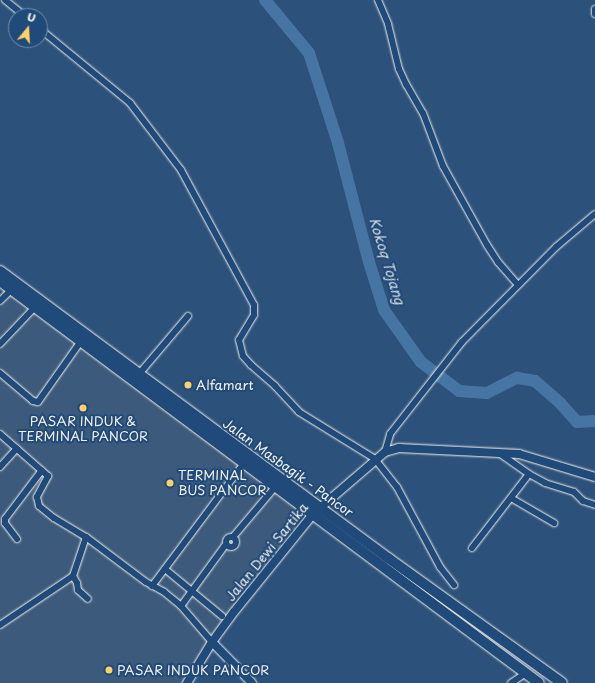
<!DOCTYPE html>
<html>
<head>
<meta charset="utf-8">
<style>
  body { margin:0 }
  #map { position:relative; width:595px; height:683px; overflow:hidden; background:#2c517b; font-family:"Playpen Sans",sans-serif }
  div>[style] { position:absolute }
  .built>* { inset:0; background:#3b5a7c }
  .river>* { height:12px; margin:-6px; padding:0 6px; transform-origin:6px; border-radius:6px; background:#4775a3 }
  .roads { filter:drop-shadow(0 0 1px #f4f1e8) drop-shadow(0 0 1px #f4f1e8) }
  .minor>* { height:6px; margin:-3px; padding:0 3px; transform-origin:3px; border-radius:3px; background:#1f4a7a }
  .minor>.ring { margin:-3px; padding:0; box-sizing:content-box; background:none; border:6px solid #1f4a7a; border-radius:50% }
  .tertiary>* { height:8px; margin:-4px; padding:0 4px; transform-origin:4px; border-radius:4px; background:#1f4a7a }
  .primary>* { height:10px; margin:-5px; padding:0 5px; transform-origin:5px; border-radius:5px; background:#1f4a7a }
  .dots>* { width:11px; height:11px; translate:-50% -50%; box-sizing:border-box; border:2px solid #1f4a7a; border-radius:50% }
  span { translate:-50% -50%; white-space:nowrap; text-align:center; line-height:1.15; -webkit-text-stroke:4px #1f4a7a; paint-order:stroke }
  .poi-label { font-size:13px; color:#f4f1e8 }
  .left { translate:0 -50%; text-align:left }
  .street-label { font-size:13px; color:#f4f1e8 }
  .water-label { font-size:14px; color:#dadede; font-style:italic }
  .north { position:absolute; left:8px; top:8px; width:40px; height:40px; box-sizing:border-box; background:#1f4a7a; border:1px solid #748da6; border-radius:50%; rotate:18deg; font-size:11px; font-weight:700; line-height:16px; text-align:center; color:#f4f1e8 }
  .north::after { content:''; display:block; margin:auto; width:14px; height:18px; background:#ffd166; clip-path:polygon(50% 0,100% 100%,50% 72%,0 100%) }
</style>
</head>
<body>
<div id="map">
  <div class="built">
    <i style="clip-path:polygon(12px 292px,306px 512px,226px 617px,184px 683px,0 683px,0 304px)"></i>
  </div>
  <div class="river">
    <i style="left:265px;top:0;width:69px;rotate:50.3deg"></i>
    <i style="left:309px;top:53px;width:95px;rotate:72.1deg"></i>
    <i style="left:338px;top:143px;width:123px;rotate:75.4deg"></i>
    <i style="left:369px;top:262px;width:50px;rotate:72.6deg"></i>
    <i style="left:384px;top:310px;width:64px;rotate:54.6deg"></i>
    <i style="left:421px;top:362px;width:48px;rotate:37.3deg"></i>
    <i style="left:459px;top:391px;width:28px;rotate:4deg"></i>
    <i style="left:487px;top:393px;width:34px;rotate:-27deg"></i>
    <i style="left:517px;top:378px;width:18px;rotate:9deg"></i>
    <i style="left:535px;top:381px;width:33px;rotate:41deg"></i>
    <i style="left:560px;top:403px;width:25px;rotate:48deg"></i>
    <i style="left:577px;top:422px;width:18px;rotate:-3deg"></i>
  </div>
  <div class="roads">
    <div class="minor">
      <i style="left:5px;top:0;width:26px;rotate:39deg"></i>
      <i style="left:378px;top:0;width:26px;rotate:67deg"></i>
      <i style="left:388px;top:24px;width:46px;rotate:76.3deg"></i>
      <i style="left:399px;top:69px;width:17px;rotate:65deg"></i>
      <i style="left:406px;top:84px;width:34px;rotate:60deg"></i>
      <i style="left:423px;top:113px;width:57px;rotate:69.3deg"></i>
      <i style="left:443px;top:166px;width:90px;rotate:60.9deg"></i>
      <i style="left:487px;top:245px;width:20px;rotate:57deg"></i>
      <i style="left:498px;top:262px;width:30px;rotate:49deg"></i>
      <i style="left:595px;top:9px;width:5px;rotate:90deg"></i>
      <i style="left:40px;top:29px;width:117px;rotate:39.4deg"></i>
      <i style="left:130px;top:103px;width:84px;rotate:52.7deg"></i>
      <i style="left:181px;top:170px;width:153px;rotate:61.6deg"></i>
      <i style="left:254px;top:305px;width:10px;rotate:90deg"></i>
      <i style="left:254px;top:315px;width:29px;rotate:121deg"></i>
      <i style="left:239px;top:340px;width:16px;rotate:76deg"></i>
      <i style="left:243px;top:356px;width:12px;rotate:48deg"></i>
      <i style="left:251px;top:365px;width:32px;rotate:41deg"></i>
      <i style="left:275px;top:386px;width:35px;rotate:47deg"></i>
      <i style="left:299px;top:412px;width:89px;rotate:31.7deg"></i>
      <i style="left:375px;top:459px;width:36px;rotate:52deg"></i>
      <i style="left:397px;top:487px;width:91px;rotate:61.7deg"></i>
      <i style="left:440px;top:567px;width:23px;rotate:52deg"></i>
      <i style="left:0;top:301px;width:18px;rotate:-45deg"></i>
      <i style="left:0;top:344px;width:51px;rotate:-46.6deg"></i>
      <i style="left:0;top:373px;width:43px;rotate:40.3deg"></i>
      <i style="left:33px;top:401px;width:5px;rotate:11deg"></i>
      <i style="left:38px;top:402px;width:75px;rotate:-54.8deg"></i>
      <i style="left:139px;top:374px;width:76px;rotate:-49.8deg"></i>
      <i style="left:0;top:434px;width:64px;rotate:41.2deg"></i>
      <i style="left:48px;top:476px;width:24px;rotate:118deg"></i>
      <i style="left:37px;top:497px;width:9px;rotate:77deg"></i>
      <i style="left:39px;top:506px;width:19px;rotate:39deg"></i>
      <i style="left:54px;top:518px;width:37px;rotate:31deg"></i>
      <i style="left:86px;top:537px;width:75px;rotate:36.9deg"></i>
      <i style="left:146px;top:582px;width:21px;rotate:29deg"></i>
      <i style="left:164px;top:592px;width:22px;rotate:39deg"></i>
      <i style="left:385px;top:452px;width:19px;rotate:-74deg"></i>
      <i style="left:390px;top:434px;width:117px;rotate:-52deg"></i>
      <i style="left:462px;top:342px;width:134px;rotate:-45.3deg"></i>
      <i style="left:556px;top:247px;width:51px;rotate:-40.2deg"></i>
      <i style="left:499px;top:453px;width:37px;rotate:35deg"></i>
      <i style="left:529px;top:474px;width:18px;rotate:29deg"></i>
      <i style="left:545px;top:483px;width:30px;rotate:17deg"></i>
      <i style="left:574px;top:492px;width:13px;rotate:45deg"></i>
      <i style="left:583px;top:501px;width:13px;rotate:18deg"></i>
      <i style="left:0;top:467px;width:25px;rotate:-48deg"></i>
      <i style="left:511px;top:498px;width:50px;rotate:30.2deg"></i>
      <i class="ring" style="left:226px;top:537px;width:4px;height:4px"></i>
      <i style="left:233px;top:537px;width:67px;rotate:-49.9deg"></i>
      <i style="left:17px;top:539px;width:20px;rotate:-127deg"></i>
      <i style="left:5px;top:523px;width:4px;rotate:-90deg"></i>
      <i style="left:5px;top:519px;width:61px;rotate:-52.9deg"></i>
      <i style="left:472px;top:548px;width:93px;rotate:-52.4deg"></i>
      <i style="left:165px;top:569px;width:74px;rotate:39.5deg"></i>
      <i style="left:73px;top:576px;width:41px;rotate:-71.6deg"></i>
      <i style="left:152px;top:586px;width:154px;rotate:-53.2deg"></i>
      <i style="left:0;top:625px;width:88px;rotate:-33.9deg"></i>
      <i style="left:73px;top:576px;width:8px;rotate:60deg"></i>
      <i style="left:77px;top:583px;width:7px;rotate:82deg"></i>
      <i style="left:78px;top:590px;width:13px;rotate:42deg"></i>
      <i style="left:212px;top:642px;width:48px;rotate:-130.7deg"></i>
      <i style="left:181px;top:606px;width:77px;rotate:-54deg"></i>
      <i style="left:511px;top:683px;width:18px;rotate:-34deg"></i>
    </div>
    <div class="tertiary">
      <i style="left:212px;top:642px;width:57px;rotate:45.7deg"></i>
      <i style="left:187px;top:683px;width:48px;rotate:-58.6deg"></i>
      <i style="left:212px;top:642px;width:37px;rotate:-54deg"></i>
      <i style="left:234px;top:612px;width:126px;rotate:-51.1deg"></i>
      <i style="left:313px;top:514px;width:95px;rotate:-40.7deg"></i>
      <i style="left:385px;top:452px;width:15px;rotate:-16deg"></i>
      <i style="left:399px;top:448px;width:120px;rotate:2.9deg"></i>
      <i style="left:519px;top:454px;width:79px;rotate:16.8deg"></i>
    </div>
    <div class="primary">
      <i style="left:0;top:271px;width:483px;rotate:36.5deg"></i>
      <i style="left:388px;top:558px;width:214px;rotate:35.7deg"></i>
      <i style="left:0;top:281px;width:672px;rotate:36.72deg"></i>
    </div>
  </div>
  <div class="dots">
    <i style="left:188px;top:385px;background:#ffd166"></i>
    <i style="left:83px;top:408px;background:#ffd166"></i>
    <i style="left:170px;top:483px;background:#ffd166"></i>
    <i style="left:109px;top:670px;background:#ffd166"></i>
  </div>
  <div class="poi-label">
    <span class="left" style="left:196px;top:385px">Alfamart</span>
    <span style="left:83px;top:429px">PASAR INDUK &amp;<br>TERMINAL PANCOR</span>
    <span class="left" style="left:178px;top:483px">TERMINAL<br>BUS PANCOR</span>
    <span class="left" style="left:117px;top:670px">PASAR INDUK PANCOR</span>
  </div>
  <div class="street-label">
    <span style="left:288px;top:468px;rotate:36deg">Jalan Masbagik - Pancor</span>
    <span style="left:267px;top:552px;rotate:-51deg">Jalan Dewi Sartika</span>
  </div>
  <div class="water-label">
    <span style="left:387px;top:261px;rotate:73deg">Kokoq Tojang</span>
  </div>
  <div class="north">U</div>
</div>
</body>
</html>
